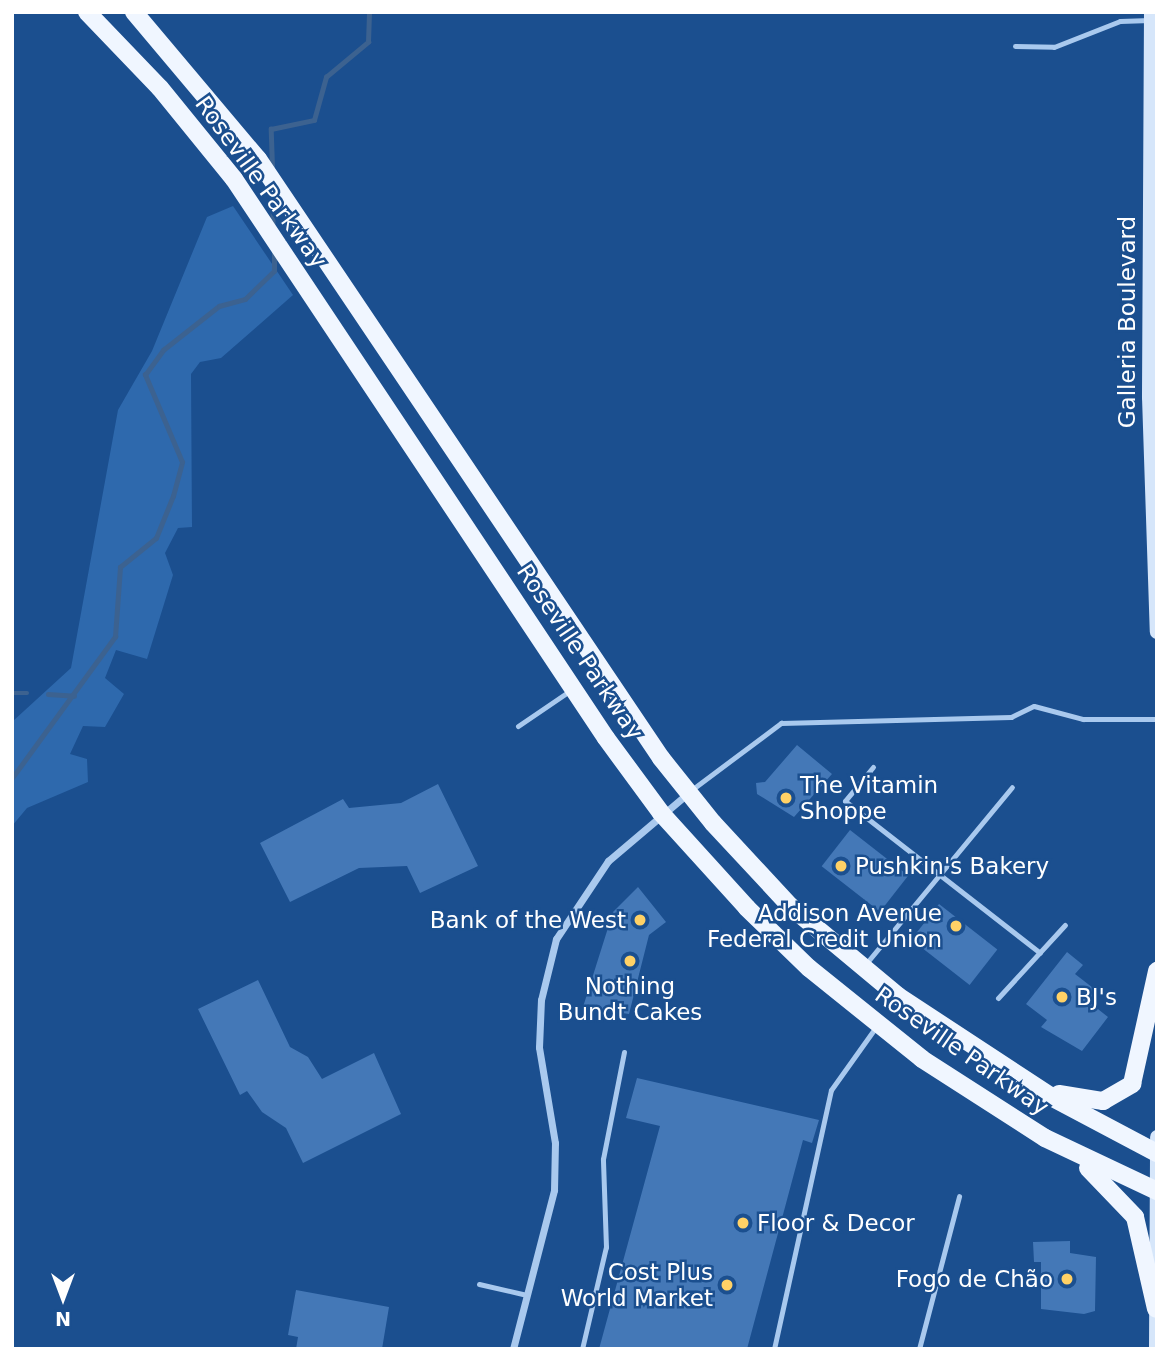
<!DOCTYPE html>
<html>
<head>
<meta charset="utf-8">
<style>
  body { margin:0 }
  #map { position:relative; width:1169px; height:1361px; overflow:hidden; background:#1b4f8f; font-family:"DejaVu Sans",sans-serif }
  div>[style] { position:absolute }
  .green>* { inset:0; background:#2e69ad }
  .stream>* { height:4.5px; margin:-2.25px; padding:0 2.25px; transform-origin:2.25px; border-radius:2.25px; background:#3c6290 }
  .building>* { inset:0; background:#4478b7; transform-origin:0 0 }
  .service>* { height:5px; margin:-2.5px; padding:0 2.5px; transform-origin:2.5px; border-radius:2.5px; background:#a9c9ee }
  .minor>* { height:7px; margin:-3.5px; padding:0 3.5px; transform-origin:3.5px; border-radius:3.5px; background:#a9c9ee }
  .secondary>* { height:14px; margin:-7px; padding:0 7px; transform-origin:7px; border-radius:7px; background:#d6e6fa }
  .primary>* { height:18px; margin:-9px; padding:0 9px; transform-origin:9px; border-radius:9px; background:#f0f6ff }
  .dots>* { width:19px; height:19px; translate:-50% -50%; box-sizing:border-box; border:4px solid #1b4f8f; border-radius:50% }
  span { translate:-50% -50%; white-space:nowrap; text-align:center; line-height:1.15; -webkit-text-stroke:5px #1b4f8f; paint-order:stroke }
  .street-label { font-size:23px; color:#fff }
  .poi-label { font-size:23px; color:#fff }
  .left { translate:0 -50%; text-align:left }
  .right { translate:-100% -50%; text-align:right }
  .frame { position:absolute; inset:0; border:14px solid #fff; pointer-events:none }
  .north { position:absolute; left:28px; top:1263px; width:70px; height:70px; -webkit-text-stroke:5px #1b4f8f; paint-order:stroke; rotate:180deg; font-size:19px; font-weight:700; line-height:28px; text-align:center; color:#fff }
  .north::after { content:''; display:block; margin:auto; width:24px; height:32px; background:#fff; clip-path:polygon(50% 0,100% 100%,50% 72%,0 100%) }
</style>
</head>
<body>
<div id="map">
  <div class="green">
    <i style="clip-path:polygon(233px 206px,293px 295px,221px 358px,200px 362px,191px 374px,192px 527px,178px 528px,165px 553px,173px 575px,147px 659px,116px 650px,105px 678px,124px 694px,105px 727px,83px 726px,70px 754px,87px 759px,88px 782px,27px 808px,12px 826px,13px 721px,71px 668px,118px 410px,152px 351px,207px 217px)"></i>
  </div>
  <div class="stream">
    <i style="left:272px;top:167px;width:38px;rotate:-92deg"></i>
    <i style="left:271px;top:129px;width:44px;rotate:-11.8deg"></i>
    <i style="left:314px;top:120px;width:45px;rotate:-74.4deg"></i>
    <i style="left:326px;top:77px;width:55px;rotate:-39.8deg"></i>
    <i style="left:368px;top:42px;width:30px;rotate:-88deg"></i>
    <i style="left:273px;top:193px;width:33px;rotate:90deg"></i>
    <i style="left:12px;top:693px;width:15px"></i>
    <i style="left:48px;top:694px;width:26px;rotate:4deg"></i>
    <i style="left:12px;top:778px;width:175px;rotate:-53.9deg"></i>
    <i style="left:115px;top:637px;width:70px;rotate:-85.9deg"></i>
    <i style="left:120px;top:567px;width:46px;rotate:-38.9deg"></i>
    <i style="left:156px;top:538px;width:45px;rotate:-68deg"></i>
    <i style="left:173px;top:496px;width:35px;rotate:-75deg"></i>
    <i style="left:182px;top:462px;width:95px;rotate:-113deg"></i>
    <i style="left:145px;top:375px;width:31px;rotate:-54deg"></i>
    <i style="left:163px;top:350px;width:71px;rotate:-38.2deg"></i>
    <i style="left:219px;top:306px;width:27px;rotate:-15deg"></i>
    <i style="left:245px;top:299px;width:40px;rotate:-44deg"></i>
    <i style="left:274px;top:271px;width:22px;rotate:-90deg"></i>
  </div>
  <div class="building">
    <i style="clip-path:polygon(797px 745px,832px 774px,794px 817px,757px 794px,756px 783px,765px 782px)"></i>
    <i style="clip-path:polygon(438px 784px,478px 866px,420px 893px,407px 866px,359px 868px,290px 902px,260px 843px,343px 799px,349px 808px,401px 803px)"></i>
    <i style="left:850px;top:830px;width:74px;height:46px;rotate:38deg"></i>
    <i style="clip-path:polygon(638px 887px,666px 922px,649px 935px,629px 1014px,583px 1007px,613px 912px)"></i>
    <i style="left:939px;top:904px;width:74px;height:45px;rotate:38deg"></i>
    <i style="clip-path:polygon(1067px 952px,1083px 965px,1075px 974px,1097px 991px,1089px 1002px,1108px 1017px,1082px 1051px,1041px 1027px,1047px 1020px,1026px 1004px)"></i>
    <i style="clip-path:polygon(258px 980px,290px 1047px,308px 1057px,322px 1079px,374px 1053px,401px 1114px,303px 1163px,286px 1128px,262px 1112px,247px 1091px,240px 1095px,198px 1009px)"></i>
    <i style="clip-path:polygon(637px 1078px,819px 1120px,812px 1143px,803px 1140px,747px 1349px,599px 1349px,660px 1126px,626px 1118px)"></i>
    <i style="clip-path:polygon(1070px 1241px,1070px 1253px,1096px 1257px,1095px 1311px,1084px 1314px,1041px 1309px,1041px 1262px,1034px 1262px,1033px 1242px)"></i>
    <i style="clip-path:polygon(296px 1290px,389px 1307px,382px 1349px,296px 1349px,298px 1337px,288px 1335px)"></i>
  </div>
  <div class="service">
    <i style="left:1015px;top:46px;width:39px;rotate:1deg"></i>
    <i style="left:1054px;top:47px;width:71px;rotate:-21.5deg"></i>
    <i style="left:1120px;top:21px;width:30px;rotate:-2deg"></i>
    <i style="left:518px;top:726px;width:64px;rotate:-34.2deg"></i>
    <i style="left:873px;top:767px;width:44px;rotate:129.5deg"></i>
    <i style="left:845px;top:801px;width:247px;rotate:37.9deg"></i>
    <i style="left:690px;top:791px;width:114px;rotate:-36.8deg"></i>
    <i style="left:781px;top:723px;width:230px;rotate:-1.5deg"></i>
    <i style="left:1011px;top:717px;width:25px;rotate:-26deg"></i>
    <i style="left:1034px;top:706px;width:51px;rotate:14.9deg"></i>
    <i style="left:1083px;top:719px;width:74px"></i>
    <i style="left:864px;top:966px;width:232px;rotate:-50.4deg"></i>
    <i style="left:998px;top:998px;width:99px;rotate:-47.5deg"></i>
    <i style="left:479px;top:1284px;width:49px;rotate:12.9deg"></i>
    <i style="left:582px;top:1349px;width:105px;rotate:-76.8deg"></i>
    <i style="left:606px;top:1247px;width:88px;rotate:-92deg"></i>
    <i style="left:603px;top:1159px;width:109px;rotate:-78.9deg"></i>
    <i style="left:774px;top:1349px;width:265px;rotate:-77.6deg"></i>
    <i style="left:831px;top:1090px;width:77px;rotate:-54.5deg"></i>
    <i style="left:919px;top:1349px;width:158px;rotate:-75.3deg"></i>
  </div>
  <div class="minor">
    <i style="left:513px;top:1349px;width:164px;rotate:-75.5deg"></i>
    <i style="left:554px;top:1190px;width:47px;rotate:-88.8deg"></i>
    <i style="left:555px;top:1143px;width:97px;rotate:-99.5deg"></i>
    <i style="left:539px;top:1047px;width:47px;rotate:-87.6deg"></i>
    <i style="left:541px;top:1000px;width:63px;rotate:-76.2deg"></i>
    <i style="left:556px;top:939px;width:94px;rotate:-56.3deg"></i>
    <i style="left:608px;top:861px;width:104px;rotate:-40.3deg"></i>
  </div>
  <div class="secondary">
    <i style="left:1151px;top:12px;width:385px;rotate:90.3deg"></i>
    <i style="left:1149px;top:397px;width:235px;rotate:88.1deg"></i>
    <i style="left:1156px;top:1349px;width:212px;rotate:-89.7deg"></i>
  </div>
  <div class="primary">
    <i style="left:87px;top:12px;width:105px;rotate:46.2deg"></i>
    <i style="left:160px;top:88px;width:117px;rotate:50.9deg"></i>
    <i style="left:234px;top:179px;width:671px;rotate:56.36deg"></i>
    <i style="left:606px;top:738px;width:93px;rotate:53.7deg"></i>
    <i style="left:661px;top:813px;width:128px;rotate:47.8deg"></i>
    <i style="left:747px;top:908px;width:86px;rotate:44.1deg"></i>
    <i style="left:809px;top:968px;width:145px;rotate:38.8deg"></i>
    <i style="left:922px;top:1059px;width:146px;rotate:32.7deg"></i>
    <i style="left:1045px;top:1138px;width:124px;rotate:25.3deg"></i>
    <i style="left:134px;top:12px;width:192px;rotate:49.9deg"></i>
    <i style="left:258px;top:159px;width:722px;rotate:56.07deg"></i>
    <i style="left:661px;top:758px;width:83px;rotate:51.3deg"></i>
    <i style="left:713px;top:823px;width:113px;rotate:47.1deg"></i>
    <i style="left:790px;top:906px;width:141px;rotate:39.8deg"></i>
    <i style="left:898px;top:996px;width:186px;rotate:33.3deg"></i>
    <i style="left:1053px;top:1098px;width:118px;rotate:27.9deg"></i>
    <i style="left:1059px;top:1094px;width:45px;rotate:9deg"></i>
    <i style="left:1103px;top:1101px;width:34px;rotate:-30deg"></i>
    <i style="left:1132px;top:1084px;width:116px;rotate:-77.5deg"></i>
    <i style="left:1088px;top:1168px;width:68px;rotate:46.2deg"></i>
    <i style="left:1135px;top:1217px;width:94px;rotate:77.1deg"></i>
  </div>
  <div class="dots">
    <i style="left:786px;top:798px;background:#ffd166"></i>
    <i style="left:841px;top:866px;background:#ffd166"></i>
    <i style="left:640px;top:920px;background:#ffd166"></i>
    <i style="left:956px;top:926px;background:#ffd166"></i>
    <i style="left:630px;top:961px;background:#ffd166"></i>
    <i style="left:1062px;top:997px;background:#ffd166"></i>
    <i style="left:743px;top:1223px;background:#ffd166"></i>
    <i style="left:1067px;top:1279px;background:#ffd166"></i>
    <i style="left:727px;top:1285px;background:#ffd166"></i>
  </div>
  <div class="street-label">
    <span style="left:261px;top:182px;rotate:54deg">Roseville Parkway</span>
    <span style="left:1127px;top:322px;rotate:-90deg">Galleria Boulevard</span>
    <span style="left:580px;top:652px;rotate:56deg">Roseville Parkway</span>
    <span style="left:962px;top:1051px;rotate:35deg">Roseville Parkway</span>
  </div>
  <div class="poi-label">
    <span class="left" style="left:800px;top:798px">The Vitamin<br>Shoppe</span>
    <span class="left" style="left:855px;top:866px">Pushkin's Bakery</span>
    <span class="right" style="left:942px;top:926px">Addison Avenue<br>Federal Credit Union</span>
    <span class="right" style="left:626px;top:920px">Bank of the West</span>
    <span style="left:630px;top:999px">Nothing<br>Bundt Cakes</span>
    <span class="left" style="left:1076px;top:997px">BJ's</span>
    <span class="left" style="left:757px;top:1223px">Floor &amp; Decor</span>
    <span class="right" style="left:713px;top:1285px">Cost Plus<br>World Market</span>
    <span class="right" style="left:1053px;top:1279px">Fogo de Chão</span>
  </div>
  <div class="frame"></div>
  <div class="north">N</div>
</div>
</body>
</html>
